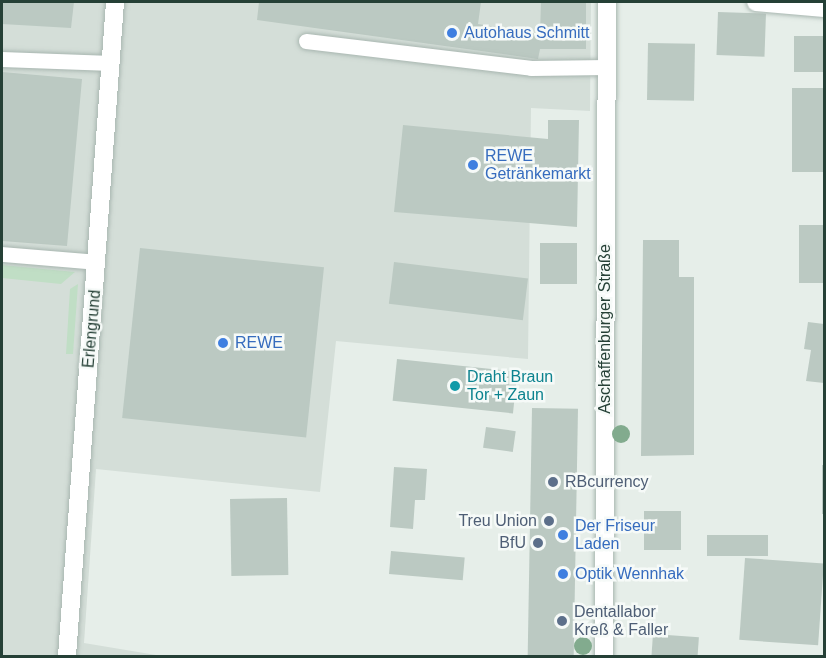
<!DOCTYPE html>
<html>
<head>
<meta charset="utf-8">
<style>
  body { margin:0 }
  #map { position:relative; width:826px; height:658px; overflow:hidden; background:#e6eee9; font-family:Helvetica,sans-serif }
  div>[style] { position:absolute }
  .built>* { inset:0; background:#d4ded8 }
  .green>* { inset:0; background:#c0dec5 }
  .building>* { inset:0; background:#bbc9c2; transform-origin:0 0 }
  .roads { filter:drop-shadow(0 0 2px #a8b6b0) drop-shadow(0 0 2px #a8b6b0) }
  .service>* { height:15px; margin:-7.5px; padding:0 7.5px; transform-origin:7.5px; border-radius:7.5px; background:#fff }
  .minor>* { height:18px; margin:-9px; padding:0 9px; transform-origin:9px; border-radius:9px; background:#fff }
  .trees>* { width:18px; height:18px; margin:-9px; border-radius:50%; background:#82ab8e }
  .dots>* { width:16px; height:16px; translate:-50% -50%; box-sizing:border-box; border:3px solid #f6faf8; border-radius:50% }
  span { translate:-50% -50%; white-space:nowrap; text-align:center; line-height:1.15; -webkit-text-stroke:5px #f6faf8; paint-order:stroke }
  .shop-label { font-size:16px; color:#366cbe }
  .left { translate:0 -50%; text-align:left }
  .street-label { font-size:16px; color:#254036 }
  .culture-label { font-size:16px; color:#0d838f }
  .service-label { font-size:16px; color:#4e5e75 }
  .right { translate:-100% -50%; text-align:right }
  .frame { position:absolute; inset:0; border:3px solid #254036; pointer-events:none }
</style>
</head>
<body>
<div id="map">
  <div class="built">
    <i style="clip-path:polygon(2px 2px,591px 2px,590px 111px,531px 108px,528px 359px,336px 341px,320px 492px,96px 469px,84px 643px,162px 656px,2px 656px)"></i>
  </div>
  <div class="green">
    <i style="clip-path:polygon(2px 265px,75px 272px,61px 284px,2px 278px)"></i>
    <i style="clip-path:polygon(78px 284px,73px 354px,66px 354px,70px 289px)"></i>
  </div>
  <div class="building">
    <i style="clip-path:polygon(2px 2px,74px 2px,71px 28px,2px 24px)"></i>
    <i style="clip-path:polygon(259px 2px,481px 2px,478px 24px,540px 34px,541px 2px,586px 2px,586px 49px,540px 49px,538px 59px,257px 20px)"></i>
    <i style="left:718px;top:12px;width:48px;height:43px;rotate:2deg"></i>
    <i style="left:824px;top:36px;width:36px;height:30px;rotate:90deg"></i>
    <i style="left:648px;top:43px;width:47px;height:57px;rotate:1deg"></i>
    <i style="clip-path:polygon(2px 72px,82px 79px,67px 246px,2px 241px)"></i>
    <i style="left:824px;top:88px;width:84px;height:32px;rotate:90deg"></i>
    <i style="clip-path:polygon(548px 120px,579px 120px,577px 227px,394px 212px,403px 125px,548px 139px)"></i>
    <i style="left:824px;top:225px;width:58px;height:25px;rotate:90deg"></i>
    <i style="clip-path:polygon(643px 240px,679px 240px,679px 277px,694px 277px,694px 455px,641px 456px)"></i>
    <i style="left:577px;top:243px;width:41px;height:37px;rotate:90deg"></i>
    <i style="left:140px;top:248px;width:185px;height:171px;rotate:6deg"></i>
    <i style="left:394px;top:262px;width:135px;height:42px;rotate:7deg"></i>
    <i style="clip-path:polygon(808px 322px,824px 324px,824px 383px,806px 381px,811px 350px,804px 349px)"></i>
    <i style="left:397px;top:359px;width:121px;height:42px;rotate:6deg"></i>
    <i style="left:532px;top:408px;width:46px;height:248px;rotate:1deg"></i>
    <i style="left:486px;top:427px;width:30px;height:21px;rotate:8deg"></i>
    <i style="left:822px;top:465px;width:2px;height:49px"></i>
    <i style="clip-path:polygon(394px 467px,427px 469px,425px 500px,415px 500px,413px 529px,390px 527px)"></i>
    <i style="left:287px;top:498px;width:77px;height:57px;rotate:89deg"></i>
    <i style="left:681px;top:511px;width:39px;height:37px;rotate:90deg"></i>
    <i style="left:707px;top:535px;width:61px;height:21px"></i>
    <i style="left:391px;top:551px;width:74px;height:23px;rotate:5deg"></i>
    <i style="left:745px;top:558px;width:79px;height:82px;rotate:4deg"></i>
    <i style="left:653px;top:634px;width:46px;height:22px;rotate:4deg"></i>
  </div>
  <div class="roads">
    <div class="service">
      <i style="left:306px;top:41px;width:227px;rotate:6.8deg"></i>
      <i style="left:531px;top:68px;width:76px;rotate:-0.8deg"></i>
      <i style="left:2px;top:59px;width:109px;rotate:2.1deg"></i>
      <i style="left:2px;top:254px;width:95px;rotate:4.8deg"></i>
    </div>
    <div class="minor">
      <i style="left:756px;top:2px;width:68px;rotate:5deg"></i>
      <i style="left:67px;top:656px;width:656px;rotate:-85.8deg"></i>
      <i style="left:604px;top:656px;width:654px;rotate:-89.74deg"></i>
    </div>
  </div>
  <div class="trees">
    <i style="left:621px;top:434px"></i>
    <i style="left:583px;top:646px"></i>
  </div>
  <div class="dots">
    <i style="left:452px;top:33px;background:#3f7fe0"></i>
    <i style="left:473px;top:165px;background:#3f7fe0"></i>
    <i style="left:223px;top:343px;background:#3f7fe0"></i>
    <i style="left:455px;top:386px;background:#0f9aa8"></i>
    <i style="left:553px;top:482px;background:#5c6f8a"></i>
    <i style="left:549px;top:521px;background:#5c6f8a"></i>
    <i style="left:563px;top:535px;background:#3f7fe0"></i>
    <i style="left:538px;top:543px;background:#5c6f8a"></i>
    <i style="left:563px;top:574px;background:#3f7fe0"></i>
    <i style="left:562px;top:621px;background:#5c6f8a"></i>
  </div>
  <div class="shop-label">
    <span class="left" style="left:464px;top:33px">Autohaus Schmitt</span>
    <span class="left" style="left:485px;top:165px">REWE<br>Getränkemarkt</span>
    <span class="left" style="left:235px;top:343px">REWE</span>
    <span class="left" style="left:575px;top:535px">Der Friseur<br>Laden</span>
    <span class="left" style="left:575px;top:574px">Optik Wennhak</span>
  </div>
  <div class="street-label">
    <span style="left:92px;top:329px;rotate:-85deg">Erlengrund</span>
    <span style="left:605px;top:329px;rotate:-90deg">Aschaffenburger Straße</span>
  </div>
  <div class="culture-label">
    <span class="left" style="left:467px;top:386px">Draht Braun<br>Tor + Zaun</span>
  </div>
  <div class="service-label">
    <span class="left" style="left:565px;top:482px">RBcurrency</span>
    <span class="right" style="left:537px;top:521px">Treu Union</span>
    <span class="right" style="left:526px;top:543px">BfU</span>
    <span class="left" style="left:574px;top:621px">Dentallabor<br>Kreß &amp; Faller</span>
  </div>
  <div class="frame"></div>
</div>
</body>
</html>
